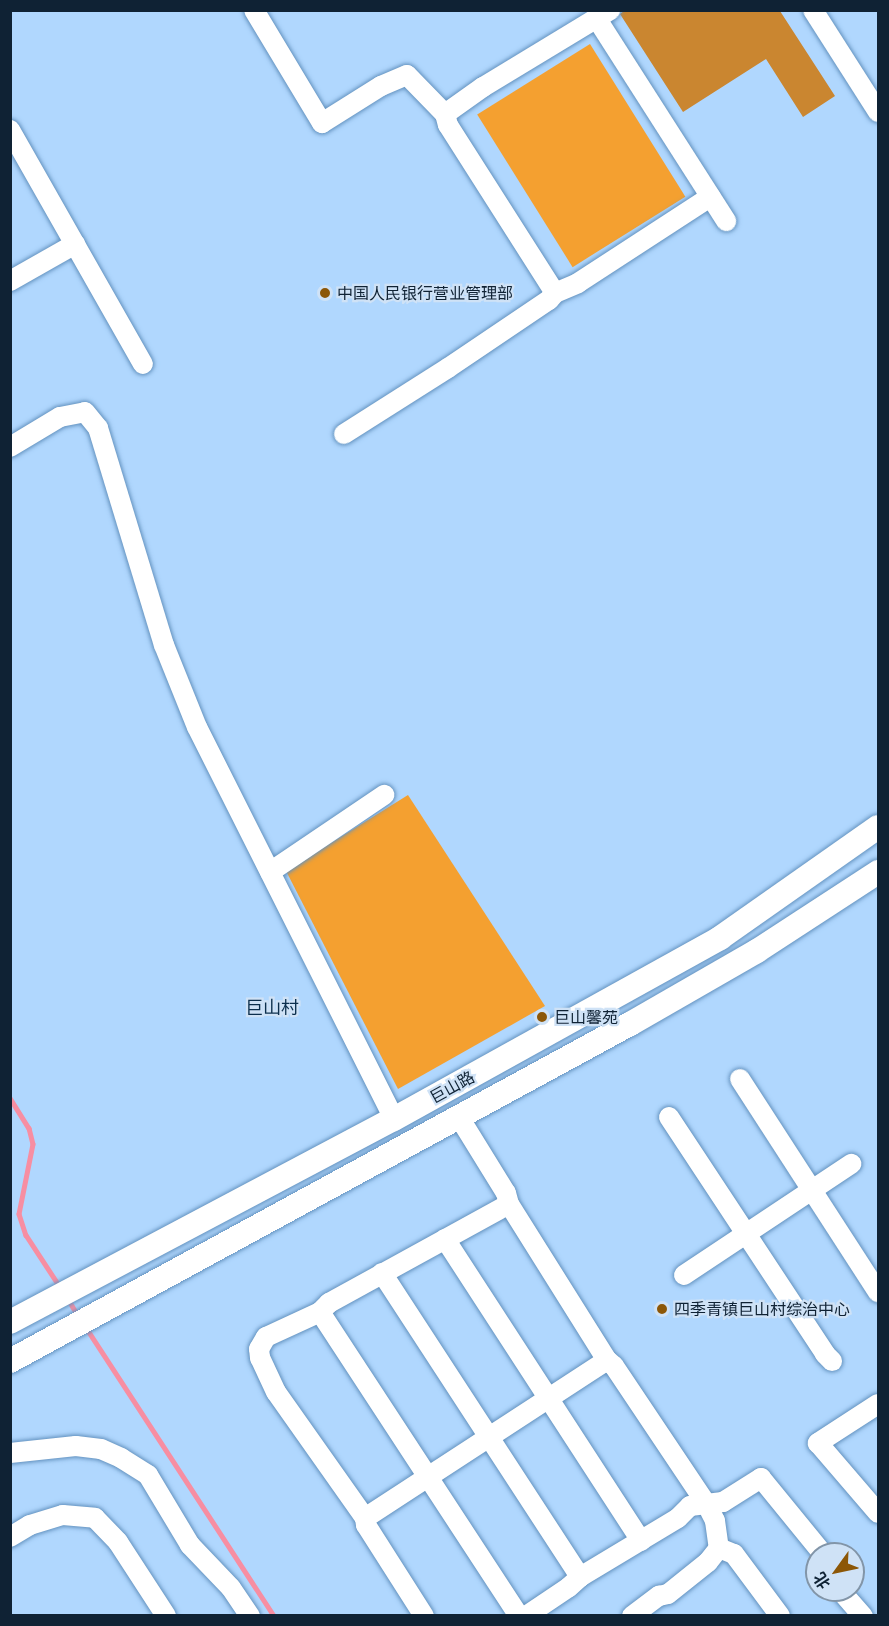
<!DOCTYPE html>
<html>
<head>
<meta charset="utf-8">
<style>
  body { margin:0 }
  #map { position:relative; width:889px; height:1626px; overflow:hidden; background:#b0d7fe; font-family:"PT Sans","Noto Sans SC",sans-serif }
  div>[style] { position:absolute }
  .green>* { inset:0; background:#f4a030; transform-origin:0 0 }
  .forest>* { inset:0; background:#ca8630 }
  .stream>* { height:4.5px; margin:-2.25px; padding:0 2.25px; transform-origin:2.25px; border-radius:2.25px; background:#f78ea2 }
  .roads { filter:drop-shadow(0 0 2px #6392bf) drop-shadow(0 0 2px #6392bf) }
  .minor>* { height:20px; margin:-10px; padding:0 10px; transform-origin:10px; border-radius:10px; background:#fff }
  .major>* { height:24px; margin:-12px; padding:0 12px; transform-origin:12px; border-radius:12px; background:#fff }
  .dots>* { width:16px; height:16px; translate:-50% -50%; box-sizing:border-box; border:3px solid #cfe2f6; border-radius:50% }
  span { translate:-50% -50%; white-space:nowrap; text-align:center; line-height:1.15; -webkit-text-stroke:4.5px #cfe2f6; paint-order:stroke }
  .poi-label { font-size:16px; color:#0f2234 }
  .left { translate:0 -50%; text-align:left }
  .street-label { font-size:16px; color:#0f2234 }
  .neighbourhood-label { font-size:18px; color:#0c2f4d }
  .frame { position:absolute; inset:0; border:12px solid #0f2234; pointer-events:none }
  .north { position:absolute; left:805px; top:1542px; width:60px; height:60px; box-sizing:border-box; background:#cfe2f6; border:2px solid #8295a8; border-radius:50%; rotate:237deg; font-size:16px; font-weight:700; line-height:24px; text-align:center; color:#0f2234 }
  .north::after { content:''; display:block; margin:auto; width:21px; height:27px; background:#8c5707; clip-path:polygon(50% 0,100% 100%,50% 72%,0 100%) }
</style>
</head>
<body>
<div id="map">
  <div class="green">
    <i style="left:590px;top:44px;width:180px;height:133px;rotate:58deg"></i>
    <i style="clip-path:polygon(408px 795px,545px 1006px,398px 1089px,286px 871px)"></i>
  </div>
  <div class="forest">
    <i style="clip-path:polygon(625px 10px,780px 11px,835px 96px,803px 117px,766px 59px,683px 112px,620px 14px)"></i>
  </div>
  <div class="stream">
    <i style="left:10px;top:1098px;width:36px;rotate:58deg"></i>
    <i style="left:29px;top:1128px;width:16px;rotate:76deg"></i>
    <i style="left:33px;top:1144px;width:71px;rotate:101.3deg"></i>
    <i style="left:19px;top:1214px;width:22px;rotate:72deg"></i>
    <i style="left:26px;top:1235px;width:62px;rotate:56.8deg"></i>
    <i style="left:68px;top:1299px;width:21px;rotate:59deg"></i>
    <i style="left:87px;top:1329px;width:343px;rotate:56.9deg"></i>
  </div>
  <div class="roads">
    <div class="minor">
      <i style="left:254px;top:10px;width:132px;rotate:59deg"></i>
      <i style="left:322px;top:123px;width:70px;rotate:-32.1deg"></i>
      <i style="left:381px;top:86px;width:28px;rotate:-23deg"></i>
      <i style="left:407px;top:75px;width:54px;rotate:45.7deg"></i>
      <i style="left:445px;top:114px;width:11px;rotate:75deg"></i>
      <i style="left:448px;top:125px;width:199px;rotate:57.5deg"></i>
      <i style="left:813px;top:10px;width:121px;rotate:57.5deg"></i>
      <i style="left:597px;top:19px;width:240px;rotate:57.4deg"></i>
      <i style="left:445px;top:114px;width:47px;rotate:-35.4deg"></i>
      <i style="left:483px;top:87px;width:149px;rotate:-31.2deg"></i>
      <i style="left:10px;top:130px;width:269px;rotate:60.4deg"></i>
      <i style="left:10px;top:281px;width:75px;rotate:-29.6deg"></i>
      <i style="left:344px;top:434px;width:123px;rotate:-32.4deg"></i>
      <i style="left:448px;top:368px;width:122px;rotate:-34deg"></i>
      <i style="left:549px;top:300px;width:9px;rotate:-49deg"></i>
      <i style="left:555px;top:293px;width:25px;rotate:-23deg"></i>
      <i style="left:578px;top:283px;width:158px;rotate:-33.1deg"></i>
      <i style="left:10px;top:447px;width:58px;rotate:-31deg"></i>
      <i style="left:60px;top:417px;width:25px;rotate:-11deg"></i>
      <i style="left:85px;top:412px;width:21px;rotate:51deg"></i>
      <i style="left:98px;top:428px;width:227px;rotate:73.1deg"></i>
      <i style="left:164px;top:645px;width:88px;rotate:68.1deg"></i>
      <i style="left:197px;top:727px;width:439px;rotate:63.3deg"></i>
      <i style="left:270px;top:872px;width:138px;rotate:-34deg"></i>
      <i style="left:740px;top:1079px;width:254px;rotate:57.1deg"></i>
      <i style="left:459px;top:1117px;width:89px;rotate:58.3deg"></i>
      <i style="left:506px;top:1193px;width:11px;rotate:75deg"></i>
      <i style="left:509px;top:1204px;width:184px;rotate:57.9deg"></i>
      <i style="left:607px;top:1360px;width:9px;rotate:41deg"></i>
      <i style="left:614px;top:1366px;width:167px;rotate:56.2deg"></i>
      <i style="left:707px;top:1505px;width:18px;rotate:63deg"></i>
      <i style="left:715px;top:1521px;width:27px;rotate:82deg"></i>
      <i style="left:669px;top:1117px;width:284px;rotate:56.6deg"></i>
      <i style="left:825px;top:1354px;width:10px;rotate:45deg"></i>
      <i style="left:445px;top:1239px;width:360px;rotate:57deg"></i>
      <i style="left:382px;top:1273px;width:363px;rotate:56.9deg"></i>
      <i style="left:684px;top:1275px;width:201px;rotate:-33.6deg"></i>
      <i style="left:320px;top:1312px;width:363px;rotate:56.8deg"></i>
      <i style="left:878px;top:1404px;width:72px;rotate:147deg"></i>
      <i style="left:818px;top:1443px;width:92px;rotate:49.4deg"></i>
      <i style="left:10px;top:1453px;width:66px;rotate:-6.1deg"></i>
      <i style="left:76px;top:1446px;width:25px;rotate:7deg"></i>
      <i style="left:101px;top:1449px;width:22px;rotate:24deg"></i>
      <i style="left:121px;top:1458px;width:32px;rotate:32deg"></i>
      <i style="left:148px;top:1475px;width:82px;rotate:59deg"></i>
      <i style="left:190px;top:1545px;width:59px;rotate:46.4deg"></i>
      <i style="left:231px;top:1588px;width:34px;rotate:56deg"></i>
      <i style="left:365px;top:1518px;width:289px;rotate:-33.1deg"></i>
      <i style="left:10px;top:1537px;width:23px;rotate:-31deg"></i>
      <i style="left:30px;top:1525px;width:34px;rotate:-17deg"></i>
      <i style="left:63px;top:1515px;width:32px;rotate:5deg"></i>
      <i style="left:95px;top:1518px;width:33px;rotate:46deg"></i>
      <i style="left:118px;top:1542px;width:88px;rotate:57deg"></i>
      <i style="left:840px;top:1590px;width:35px;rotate:49deg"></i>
      <i style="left:424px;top:1616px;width:108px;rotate:-122.5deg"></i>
      <i style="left:366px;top:1525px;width:7px;rotate:-98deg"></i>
      <i style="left:365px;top:1518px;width:154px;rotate:-125.2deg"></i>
      <i style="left:276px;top:1392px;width:38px;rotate:-115deg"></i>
      <i style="left:260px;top:1358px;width:9px;rotate:-96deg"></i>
      <i style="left:259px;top:1349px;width:14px;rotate:-60deg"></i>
      <i style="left:266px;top:1337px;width:60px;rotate:-24.8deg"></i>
      <i style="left:320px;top:1312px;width:13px;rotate:-45deg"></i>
      <i style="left:329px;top:1303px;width:205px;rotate:-28.8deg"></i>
      <i style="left:526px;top:1616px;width:52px;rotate:-34deg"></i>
      <i style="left:569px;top:1587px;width:15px;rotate:-42deg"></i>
      <i style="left:580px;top:1577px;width:114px;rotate:-31deg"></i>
      <i style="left:678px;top:1518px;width:17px;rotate:-45deg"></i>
      <i style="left:690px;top:1506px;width:33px;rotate:-7deg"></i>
      <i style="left:723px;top:1502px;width:45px;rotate:-32.3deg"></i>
      <i style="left:761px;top:1478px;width:98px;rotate:50.8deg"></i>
      <i style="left:632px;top:1616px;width:34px;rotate:-37deg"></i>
      <i style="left:659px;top:1596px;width:9px;rotate:-13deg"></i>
      <i style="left:668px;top:1594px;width:51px;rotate:-38.7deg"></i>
      <i style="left:708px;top:1562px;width:18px;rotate:-52deg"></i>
      <i style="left:719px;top:1548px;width:16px;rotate:22deg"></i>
      <i style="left:734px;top:1554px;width:77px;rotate:53.4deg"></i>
    </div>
    <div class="major">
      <i style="left:10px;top:1322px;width:434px;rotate:-27.9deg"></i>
      <i style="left:394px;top:1119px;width:373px;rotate:-29deg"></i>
      <i style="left:720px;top:938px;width:193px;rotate:-35.1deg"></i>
      <i style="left:10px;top:1361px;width:706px;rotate:-28.53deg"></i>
      <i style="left:630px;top:1024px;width:146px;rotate:-29.9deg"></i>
      <i style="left:757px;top:951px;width:145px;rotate:-33.1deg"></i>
    </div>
  </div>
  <div class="dots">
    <i style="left:325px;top:293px;background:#8c5707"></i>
    <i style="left:542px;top:1017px;background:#8c5707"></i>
    <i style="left:662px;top:1309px;background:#8c5707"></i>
  </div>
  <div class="poi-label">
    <span class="left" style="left:337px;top:293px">中国人民银行营业管理部</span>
    <span class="left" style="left:554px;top:1017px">巨山馨苑</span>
    <span class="left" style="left:674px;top:1309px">四季青镇巨山村综治中心</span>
  </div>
  <div class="street-label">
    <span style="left:452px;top:1087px;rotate:-29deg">巨山路</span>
  </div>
  <div class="neighbourhood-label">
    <span style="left:272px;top:1008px">巨山村</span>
  </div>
  <div class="frame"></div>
  <div class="north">北</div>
</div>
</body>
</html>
